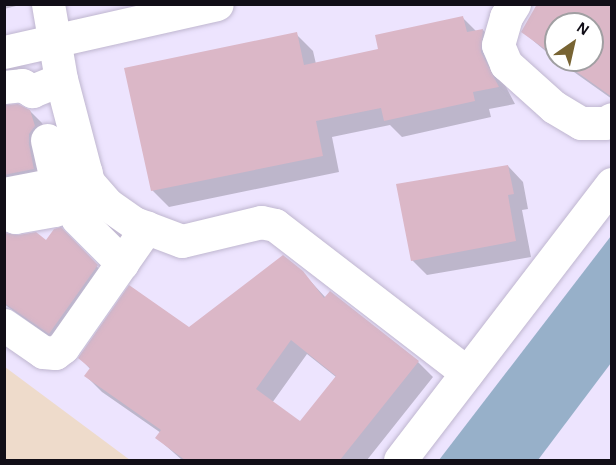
<!DOCTYPE html>
<html>
<head>
<meta charset="utf-8">
<style>
  body { margin:0 }
  #map { position:relative; width:616px; height:465px; overflow:hidden; background:#ede4fe; font-family:"Alegreya Sans",sans-serif }
  div>[style] { position:absolute }
  .education>* { inset:0; background:#eedbcb }
  .water>* { inset:0; background:#97b0c9 }
  .shadow>* { inset:0; background:#0003 }
  .building>* { inset:0; background:#dbb7c7 }
  .roads { filter:drop-shadow(0 0 2px #bfb6cf) drop-shadow(0 0 2px #bfb6cf) }
  .minor>* { height:33px; margin:-16.5px; padding:0 16.5px; transform-origin:16.5px; border-radius:16.5px; background:#fff }
  span { translate:-50% -50%; white-space:nowrap; text-align:center; line-height:1.15; -webkit-text-stroke:4.5px #fff; paint-order:stroke }
  .frame { position:absolute; inset:0; border:6px solid #110e17; pointer-events:none }
  .north { position:absolute; left:544px; top:12px; width:60px; height:60px; box-sizing:border-box; background:#fff; border:2px solid #a09fa2; border-radius:50%; rotate:34deg; font-size:16px; font-weight:700; line-height:24px; text-align:center; color:#110e17 }
  .north::after { content:''; display:block; margin:auto; width:21px; height:27px; background:#786433; clip-path:polygon(50% 0,100% 100%,50% 72%,0 100%) }
</style>
</head>
<body>
<div id="map">
  <div class="education">
    <i style="clip-path:polygon(5px 367px,130px 460px,5px 460px)"></i>
  </div>
  <div class="water">
    <i style="clip-path:polygon(611px 236px,611px 363px,538px 460px,439px 460px)"></i>
  </div>
  <div class="shadow">
    <i style="clip-path:polygon(4px 4px,24px 4px,4px 9px)"></i>
    <i style="clip-path:polygon(612px 9px,612px 99px,557px 60px,592px 60px,592px 24px,556px 24px,556px 60px,523px 32px)"></i>
    <i style="clip-path:polygon(463px 18px,477px 32px,483px 30px,499px 47px,497px 70px,515px 104px,489px 109px,491px 117px,402px 137px,390px 125px,332px 137px,339px 172px,169px 207px,152px 190px,296px 34px,313px 51px,316px 64px,380px 50px)"></i>
    <i style="clip-path:polygon(4px 107px,30px 111px,42px 123px,47px 138px,44px 176px,4px 188px)"></i>
    <i style="clip-path:polygon(508px 166px,523px 182px,528px 209px,522px 210px,531px 257px,427px 275px,412px 260px)"></i>
    <i style="clip-path:polygon(60px 229px,112px 282px,65px 348px,4px 304px,4px 234px,46px 242px)"></i>
    <i style="clip-path:polygon(evenodd,302px 272px,326px 298px,418px 362px,433px 377px,367px 460px,182px 460px,157px 438px,161px 433px,102px 392px,86px 376px,91px 370px,80px 358px,189px 329px,302px 272px,307px 354px,336px 377px,300px 423px,272px 403px,307px 354px)"></i>
  </div>
  <div class="building">
    <i style="clip-path:polygon(537px 4px,612px 4px,612px 97px,560px 60px,592px 60px,592px 24px,556px 24px,556px 57px,521px 32px)"></i>
    <i style="clip-path:polygon(463px 16px,467px 32px,483px 29px,481px 52px,499px 87px,473px 92px,475px 101px,384px 121px,381px 108px,316px 121px,323px 156px,151px 191px,124px 68px,297px 32px,304px 65px,378px 49px,375px 35px)"></i>
    <i style="clip-path:polygon(18px 104px,30px 110px,35px 126px,29px 134px,29px 144px,34px 169px,4px 175px,4px 105px)"></i>
    <i style="clip-path:polygon(508px 165px,514px 194px,508px 195px,516px 241px,411px 261px,396px 184px)"></i>
    <i style="clip-path:polygon(61px 227px,98px 265px,49px 334px,4px 303px,4px 233px,18px 235px,36px 232px,46px 240px,54px 229px)"></i>
    <i style="clip-path:polygon(evenodd,283px 255px,303px 271px,324px 298px,330px 291px,419px 361px,340px 460px,185px 460px,155px 438px,161px 430px,84px 376px,90px 368px,78px 358px,129px 285px,189px 327px,283px 255px,291px 340px,336px 376px,300px 421px,256px 389px,291px 340px)"></i>
  </div>
  <div class="roads">
    <div class="minor">
      <i style="left:48px;top:4px;width:76px;rotate:80.2deg"></i>
      <i style="left:61px;top:79px;width:106px;rotate:75.3deg"></i>
      <i style="left:88px;top:182px;width:29px;rotate:49deg"></i>
      <i style="left:107px;top:204px;width:33px;rotate:35deg"></i>
      <i style="left:134px;top:223px;width:51px;rotate:20.6deg"></i>
      <i style="left:182px;top:241px;width:81px;rotate:-13.5deg"></i>
      <i style="left:261px;top:222px;width:14px;rotate:12deg"></i>
      <i style="left:275px;top:225px;width:242px;rotate:37.6deg"></i>
      <i style="left:514px;top:4px;width:15px;rotate:122deg"></i>
      <i style="left:506px;top:17px;width:29px;rotate:106deg"></i>
      <i style="left:498px;top:45px;width:21px;rotate:67deg"></i>
      <i style="left:506px;top:64px;width:64px;rotate:41.9deg"></i>
      <i style="left:554px;top:107px;width:31px;rotate:31deg"></i>
      <i style="left:581px;top:123px;width:24px"></i>
      <i style="left:605px;top:123px;width:8px;rotate:-30deg"></i>
      <i style="left:4px;top:52px;width:218px;rotate:-12.7deg"></i>
      <i style="left:4px;top:87px;width:18px;rotate:-6deg"></i>
      <i style="left:22px;top:85px;width:12px;rotate:31deg"></i>
      <i style="left:32px;top:91px;width:31px;rotate:-22deg"></i>
      <i style="left:47px;top:140px;width:45px;rotate:77.2deg"></i>
      <i style="left:4px;top:194px;width:58px;rotate:-10.9deg"></i>
      <i style="left:61px;top:183px;width:27px;rotate:-24deg"></i>
      <i style="left:67px;top:199px;width:21px;rotate:62deg"></i>
      <i style="left:77px;top:218px;width:64px;rotate:45deg"></i>
      <i style="left:4px;top:213px;width:12px;rotate:20deg"></i>
      <i style="left:15px;top:217px;width:40px;rotate:-10deg"></i>
      <i style="left:54px;top:210px;width:44px;rotate:-39.5deg"></i>
      <i style="left:4px;top:325px;width:47px;rotate:34.7deg"></i>
      <i style="left:43px;top:352px;width:12px;rotate:5deg"></i>
      <i style="left:55px;top:353px;width:10px;rotate:-37deg"></i>
      <i style="left:63px;top:347px;width:146px;rotate:-55deg"></i>
      <i style="left:400px;top:460px;width:348px;rotate:-52.5deg"></i>
    </div>
  </div>
  <div class="frame"></div>
  <div class="north">N</div>
</div>
</body>
</html>
